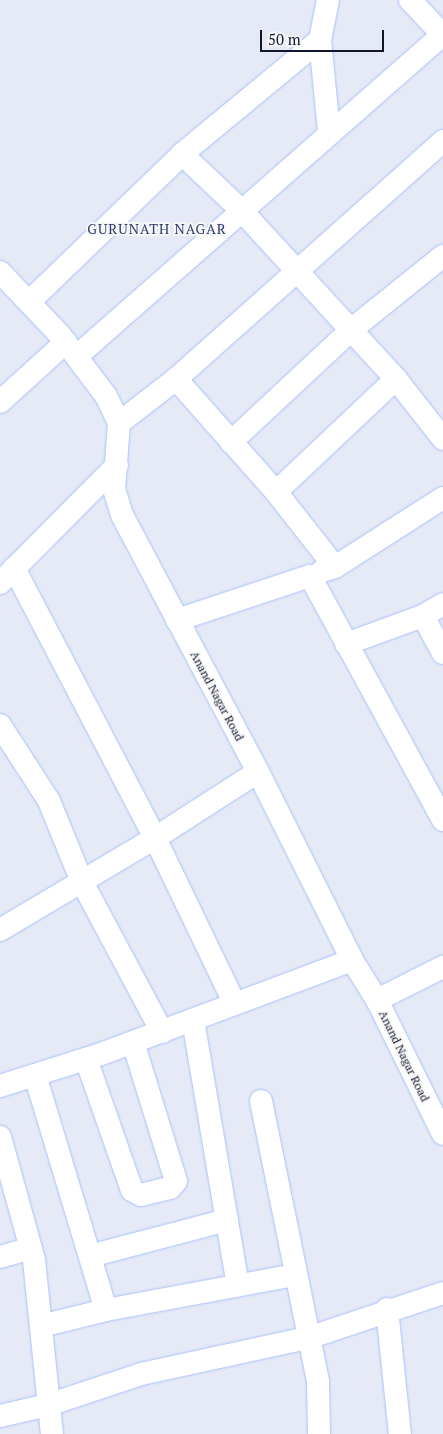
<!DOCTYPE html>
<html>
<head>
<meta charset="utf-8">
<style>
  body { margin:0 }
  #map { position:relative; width:443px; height:1434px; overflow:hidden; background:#e5eaf6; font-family:"PT Serif",serif }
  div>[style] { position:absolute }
  .roads { filter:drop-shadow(0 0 1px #aac1fc) drop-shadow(0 0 1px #aac1fc) }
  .minor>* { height:22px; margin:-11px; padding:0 11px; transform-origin:11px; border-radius:11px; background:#fff }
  span { translate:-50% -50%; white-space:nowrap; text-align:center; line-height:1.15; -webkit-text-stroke:4px #f7f7f7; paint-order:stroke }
  .street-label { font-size:12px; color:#0f172c }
  .neighbourhood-label { font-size:14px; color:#293a6b; letter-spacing:1px }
  .scale { position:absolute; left:260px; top:30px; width:124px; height:22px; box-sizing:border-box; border:2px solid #0f172c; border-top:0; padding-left:6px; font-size:15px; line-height:18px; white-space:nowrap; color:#0f172c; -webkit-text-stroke:4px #f7f7f7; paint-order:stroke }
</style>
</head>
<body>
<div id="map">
  <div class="roads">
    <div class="minor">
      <i style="left:328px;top:0;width:41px;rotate:101.3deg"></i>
      <i style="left:320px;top:40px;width:92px;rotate:84.4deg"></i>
      <i style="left:410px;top:0;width:48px;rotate:46.7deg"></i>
      <i style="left:182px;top:154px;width:80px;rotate:43.5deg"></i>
      <i style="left:240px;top:209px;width:164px;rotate:47.5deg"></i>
      <i style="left:351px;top:330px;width:67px;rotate:47.4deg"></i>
      <i style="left:396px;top:379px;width:76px;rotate:51.9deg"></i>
      <i style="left:0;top:272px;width:87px;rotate:46.4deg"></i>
      <i style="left:60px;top:335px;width:76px;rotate:53deg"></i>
      <i style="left:106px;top:396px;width:30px;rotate:64deg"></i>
      <i style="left:119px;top:423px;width:66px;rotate:94.3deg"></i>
      <i style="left:114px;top:489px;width:27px;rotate:73deg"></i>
      <i style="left:122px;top:515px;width:291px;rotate:62.1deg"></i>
      <i style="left:258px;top:772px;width:210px;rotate:63.4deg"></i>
      <i style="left:352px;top:960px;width:47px;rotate:58deg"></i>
      <i style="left:377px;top:1000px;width:149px;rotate:63.8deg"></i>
      <i style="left:29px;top:302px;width:213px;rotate:-44deg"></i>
      <i style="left:182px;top:154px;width:179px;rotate:-39.6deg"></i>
      <i style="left:77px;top:356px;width:487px;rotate:-41.3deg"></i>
      <i style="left:176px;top:379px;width:358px;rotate:-41.7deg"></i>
      <i style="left:0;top:402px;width:89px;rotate:-42.3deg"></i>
      <i style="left:119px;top:423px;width:72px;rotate:-37.7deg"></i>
      <i style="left:176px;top:379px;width:151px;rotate:48.5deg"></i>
      <i style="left:276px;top:492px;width:95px;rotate:51.8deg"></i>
      <i style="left:231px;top:442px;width:164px;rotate:-43deg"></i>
      <i style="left:351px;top:330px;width:118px;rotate:-38.8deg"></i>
      <i style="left:276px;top:492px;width:165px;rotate:-43.3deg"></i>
      <i style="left:14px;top:568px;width:305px;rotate:62.4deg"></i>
      <i style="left:155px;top:838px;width:184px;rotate:64.3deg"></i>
      <i style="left:322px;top:571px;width:14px;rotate:-17deg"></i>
      <i style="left:335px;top:567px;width:128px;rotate:-32.6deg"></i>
      <i style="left:0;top:583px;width:166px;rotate:-45.2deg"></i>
      <i style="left:423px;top:616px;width:23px;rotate:-31deg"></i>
      <i style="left:177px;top:620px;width:140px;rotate:-18.3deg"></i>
      <i style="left:310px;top:576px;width:278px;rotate:61.4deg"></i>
      <i style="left:346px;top:644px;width:82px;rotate:-20deg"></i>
      <i style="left:423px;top:616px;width:42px;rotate:61.6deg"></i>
      <i style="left:0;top:725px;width:90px;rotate:57.2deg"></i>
      <i style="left:49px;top:801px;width:87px;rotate:67.8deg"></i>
      <i style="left:82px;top:882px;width:170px;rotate:61.9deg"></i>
      <i style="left:0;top:930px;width:180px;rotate:-30.7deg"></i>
      <i style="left:155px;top:838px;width:122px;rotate:-32.7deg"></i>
      <i style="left:377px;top:1000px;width:74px;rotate:-26.6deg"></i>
      <i style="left:193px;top:1020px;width:269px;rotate:80.4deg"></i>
      <i style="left:86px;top:1059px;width:139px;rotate:70.7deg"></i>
      <i style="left:132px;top:1190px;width:10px;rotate:29deg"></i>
      <i style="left:141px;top:1195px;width:30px;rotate:-14deg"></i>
      <i style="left:170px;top:1188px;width:9px;rotate:-49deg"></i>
      <i style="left:176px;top:1181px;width:145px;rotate:-107.2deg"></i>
      <i style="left:35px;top:1075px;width:245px;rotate:73.2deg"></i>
      <i style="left:0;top:1086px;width:106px;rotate:-17.6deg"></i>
      <i style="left:101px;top:1054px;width:268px;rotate:-20.5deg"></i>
      <i style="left:261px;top:1101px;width:287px;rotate:78.5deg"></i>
      <i style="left:318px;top:1382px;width:52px;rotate:88.9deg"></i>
      <i style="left:0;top:1137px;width:128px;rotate:74.5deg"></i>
      <i style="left:34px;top:1260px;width:175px;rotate:84.1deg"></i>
      <i style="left:90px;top:1256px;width:142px;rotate:-14.7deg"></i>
      <i style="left:0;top:1257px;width:32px;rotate:-16deg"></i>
      <i style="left:387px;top:1309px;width:126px;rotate:84.1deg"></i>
      <i style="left:41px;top:1326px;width:67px;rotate:-13.8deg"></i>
      <i style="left:106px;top:1310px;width:192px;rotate:-10.5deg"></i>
      <i style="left:0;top:1416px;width:49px;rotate:-12.9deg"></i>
      <i style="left:48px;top:1405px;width:98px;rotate:-18.4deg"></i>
      <i style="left:141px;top:1374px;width:171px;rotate:-12.2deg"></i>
      <i style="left:308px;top:1338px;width:142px;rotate:-18.4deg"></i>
    </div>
  </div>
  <div class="street-label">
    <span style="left:217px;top:696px;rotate:62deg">Anand Nagar Road</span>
    <span style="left:404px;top:1056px;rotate:64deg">Anand Nagar Road</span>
  </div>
  <div class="neighbourhood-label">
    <span style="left:157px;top:229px">GURUNATH NAGAR</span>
  </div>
  <div class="scale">50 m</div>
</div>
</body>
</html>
